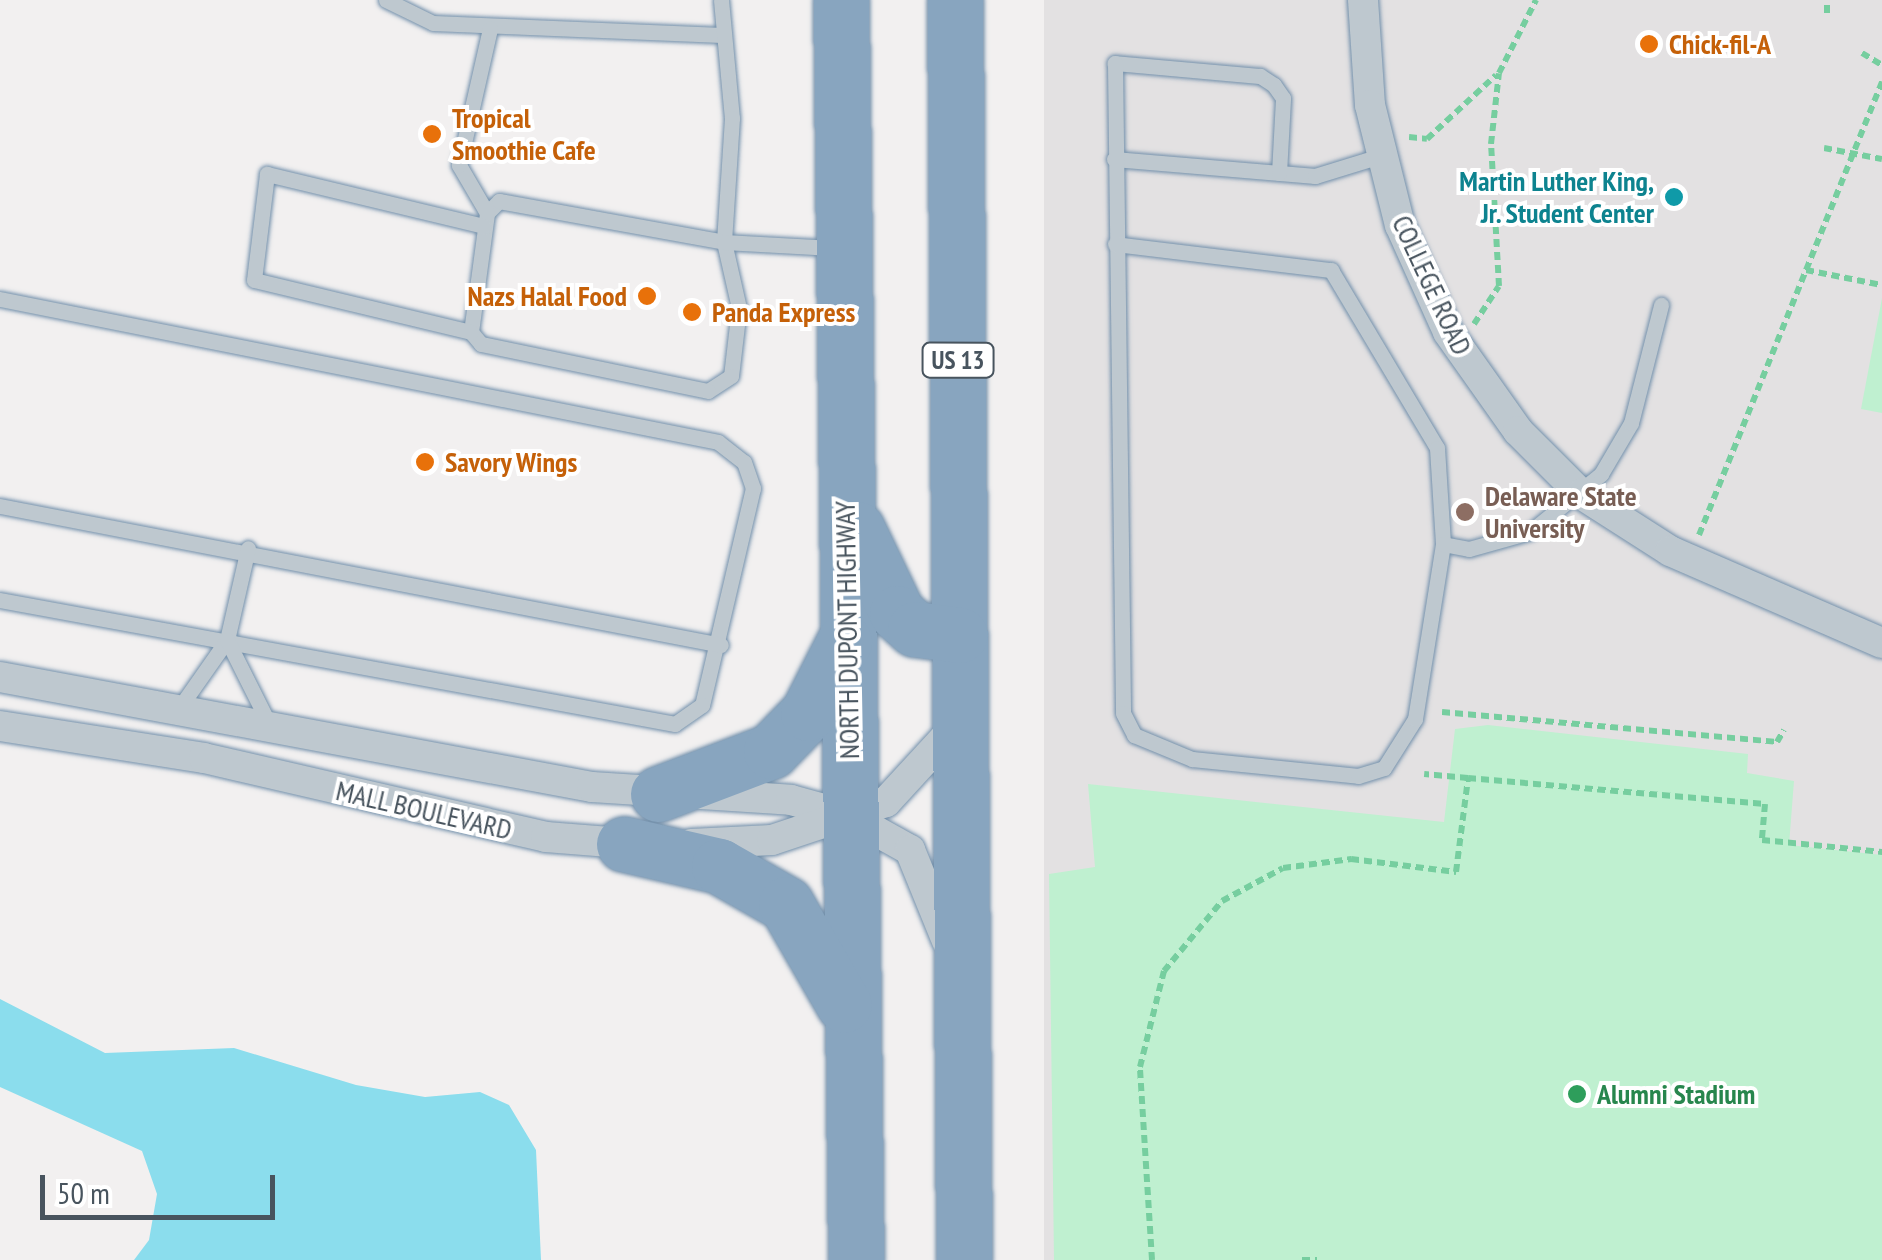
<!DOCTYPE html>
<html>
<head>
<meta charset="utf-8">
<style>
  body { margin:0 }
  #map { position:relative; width:1882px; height:1260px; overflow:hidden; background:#f2f0f0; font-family:"PT Sans Narrow",sans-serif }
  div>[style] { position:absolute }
  .education>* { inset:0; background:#e3e1e2; transform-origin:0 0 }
  .green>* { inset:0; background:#bff0d0 }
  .water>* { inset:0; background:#8bdded }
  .path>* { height:6px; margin-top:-3px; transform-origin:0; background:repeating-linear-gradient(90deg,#76ce9f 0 8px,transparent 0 13px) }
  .roads { filter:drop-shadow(0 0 2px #7390ab) drop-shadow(0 0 2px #7390ab) }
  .lane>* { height:15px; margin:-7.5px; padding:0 7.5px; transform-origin:7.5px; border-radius:7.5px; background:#bec8cf }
  .street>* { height:30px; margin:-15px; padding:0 15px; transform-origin:15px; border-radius:15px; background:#bec8cf }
  .highway>* { height:55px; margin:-27.5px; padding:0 27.5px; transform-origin:27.5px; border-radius:27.5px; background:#88a5bf }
  .dots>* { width:28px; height:28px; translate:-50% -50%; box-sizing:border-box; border:5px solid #fff; border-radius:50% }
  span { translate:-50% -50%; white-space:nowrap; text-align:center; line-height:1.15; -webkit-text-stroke:8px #fff; paint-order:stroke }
  .shield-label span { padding:2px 8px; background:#fff; border:2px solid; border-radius:8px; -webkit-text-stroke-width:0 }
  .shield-label { font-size:25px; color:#48545e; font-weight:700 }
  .food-label { font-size:28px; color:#c56008; font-weight:700 }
  .left { translate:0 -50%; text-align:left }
  .right { translate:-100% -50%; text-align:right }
  .culture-label { font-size:28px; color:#0d838f; font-weight:700 }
  .street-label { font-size:28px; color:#48545e }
  .education-label { font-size:28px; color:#785e54; font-weight:700 }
  .leisure-label { font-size:28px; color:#27864d; font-weight:700 }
  .scale { position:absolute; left:40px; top:1175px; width:235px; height:45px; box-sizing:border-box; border:5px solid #48545e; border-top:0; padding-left:12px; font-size:30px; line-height:35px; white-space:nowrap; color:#48545e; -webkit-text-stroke:8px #fff; paint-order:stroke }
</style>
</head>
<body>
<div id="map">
  <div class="education">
    <i style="left:1044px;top:0;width:838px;height:1260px"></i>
  </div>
  <div class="green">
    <i style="clip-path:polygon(1882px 298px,1882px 413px,1861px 409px)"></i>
    <i style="clip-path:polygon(1488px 725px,1748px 754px,1747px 773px,1794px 781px,1789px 845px,1882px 855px,1882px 1260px,1054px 1260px,1049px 874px,1095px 867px,1088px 784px,1444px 822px,1455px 729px)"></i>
  </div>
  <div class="water">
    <i style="clip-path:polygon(0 999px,105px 1053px,234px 1048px,356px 1085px,425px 1097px,480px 1092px,509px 1105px,536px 1150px,541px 1260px,134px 1260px,149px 1240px,157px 1194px,142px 1151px,0 1087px)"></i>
  </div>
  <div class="path">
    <i style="left:1827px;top:13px;width:13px;rotate:-90deg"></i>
    <i style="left:1862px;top:53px;width:23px;rotate:31deg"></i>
    <i style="left:1409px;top:137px;width:18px;rotate:6deg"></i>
    <i style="left:1427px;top:139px;width:94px;rotate:-42.8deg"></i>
    <i style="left:1824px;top:148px;width:59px;rotate:10.7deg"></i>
    <i style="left:1806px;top:270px;width:77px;rotate:11.2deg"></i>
    <i style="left:1474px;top:324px;width:45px;rotate:-56.7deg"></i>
    <i style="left:1499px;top:286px;width:142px;rotate:-93.2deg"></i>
    <i style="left:1491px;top:144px;width:71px;rotate:-83.6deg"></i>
    <i style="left:1499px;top:73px;width:82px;rotate:-63.1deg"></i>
    <i style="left:1699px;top:535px;width:489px;rotate:-68deg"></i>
    <i style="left:1442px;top:712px;width:336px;rotate:5.1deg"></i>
    <i style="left:1777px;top:742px;width:14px;rotate:-60deg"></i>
    <i style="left:1468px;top:778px;width:298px;rotate:5deg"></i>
    <i style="left:1765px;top:804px;width:36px;rotate:95deg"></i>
    <i style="left:1762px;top:840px;width:121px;rotate:5.7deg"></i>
    <i style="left:1152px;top:1260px;width:193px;rotate:-93.6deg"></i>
    <i style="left:1140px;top:1067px;width:99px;rotate:-76deg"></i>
    <i style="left:1164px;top:971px;width:91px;rotate:-50.4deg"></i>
    <i style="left:1222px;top:901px;width:69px;rotate:-28.4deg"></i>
    <i style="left:1283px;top:868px;width:69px;rotate:-7.5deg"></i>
    <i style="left:1351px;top:859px;width:106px;rotate:7.1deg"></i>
    <i style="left:1456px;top:872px;width:95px;rotate:-82.7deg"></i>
    <i style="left:1468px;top:778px;width:44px;rotate:-174.8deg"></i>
    <i style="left:1302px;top:1260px;width:15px"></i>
  </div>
  <div class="roads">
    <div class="lane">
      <i style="left:386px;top:0;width:52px;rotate:26.1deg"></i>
      <i style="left:433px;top:23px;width:289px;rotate:2.4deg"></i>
      <i style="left:721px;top:0;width:119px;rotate:84.7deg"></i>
      <i style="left:732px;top:118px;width:124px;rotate:93.7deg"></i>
      <i style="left:724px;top:242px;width:68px;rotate:77.2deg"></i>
      <i style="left:739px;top:308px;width:68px;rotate:96.7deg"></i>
      <i style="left:731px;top:376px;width:27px;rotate:147deg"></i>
      <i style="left:708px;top:391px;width:232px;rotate:-168.3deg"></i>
      <i style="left:481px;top:344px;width:16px;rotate:-130deg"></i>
      <i style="left:471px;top:332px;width:120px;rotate:-82.3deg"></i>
      <i style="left:487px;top:213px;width:17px;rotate:-45deg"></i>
      <i style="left:499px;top:201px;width:229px;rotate:10.3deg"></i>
      <i style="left:724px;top:242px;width:109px;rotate:3.2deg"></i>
      <i style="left:1114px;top:159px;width:202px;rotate:4.8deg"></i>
      <i style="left:1315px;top:176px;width:68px;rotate:-17.1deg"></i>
      <i style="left:1279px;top:173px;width:75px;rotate:-86.9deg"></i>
      <i style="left:1283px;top:98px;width:16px;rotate:-125deg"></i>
      <i style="left:1274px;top:85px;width:17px;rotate:-147deg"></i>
      <i style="left:1260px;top:76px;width:146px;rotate:-174.9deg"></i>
      <i style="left:1115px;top:63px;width:650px;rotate:89.29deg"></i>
      <i style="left:1123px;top:713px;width:25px;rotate:63deg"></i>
      <i style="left:1134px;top:735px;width:63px;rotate:22.5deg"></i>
      <i style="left:1192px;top:759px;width:167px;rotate:5.8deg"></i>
      <i style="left:1358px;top:776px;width:27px;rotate:-17deg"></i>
      <i style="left:1384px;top:768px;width:58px;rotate:-57.7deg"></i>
      <i style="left:1415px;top:719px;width:177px;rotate:-80.9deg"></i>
      <i style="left:487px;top:213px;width:56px;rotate:-120.3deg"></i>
      <i style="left:459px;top:165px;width:140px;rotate:-77.2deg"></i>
      <i style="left:1115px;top:244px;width:218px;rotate:6.9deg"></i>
      <i style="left:1331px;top:270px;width:207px;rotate:59.2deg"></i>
      <i style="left:1437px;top:448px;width:96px;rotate:86.4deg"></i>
      <i style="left:1443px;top:544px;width:26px;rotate:11deg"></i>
      <i style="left:1469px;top:549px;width:63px;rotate:-15.6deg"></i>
      <i style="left:1530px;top:532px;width:92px;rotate:-39.2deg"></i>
      <i style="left:1601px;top:474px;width:59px;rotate:-59.5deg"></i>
      <i style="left:1631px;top:423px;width:122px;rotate:-75.7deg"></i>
      <i style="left:0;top:299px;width:732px;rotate:11.26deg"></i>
      <i style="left:718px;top:442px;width:33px;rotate:38deg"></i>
      <i style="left:744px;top:462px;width:28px;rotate:71deg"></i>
      <i style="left:753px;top:488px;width:223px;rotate:103.2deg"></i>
      <i style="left:702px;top:705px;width:33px;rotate:145deg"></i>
      <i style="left:675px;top:724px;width:686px;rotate:-169.59deg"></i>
      <i style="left:471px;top:332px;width:223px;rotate:-166.5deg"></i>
      <i style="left:254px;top:280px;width:107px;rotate:-83deg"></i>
      <i style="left:267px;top:174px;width:223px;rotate:13.5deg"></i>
      <i style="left:0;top:506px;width:734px;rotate:10.91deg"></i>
      <i style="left:227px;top:640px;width:94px;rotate:-77.1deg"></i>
      <i style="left:182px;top:704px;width:78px;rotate:-54.9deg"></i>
      <i style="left:227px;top:640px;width:92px;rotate:63.4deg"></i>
    </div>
    <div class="street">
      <i style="left:1363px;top:0;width:105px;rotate:86.2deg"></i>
      <i style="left:1370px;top:105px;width:124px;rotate:76deg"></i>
      <i style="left:1400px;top:225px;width:117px;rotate:65.8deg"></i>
      <i style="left:1448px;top:332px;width:121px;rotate:54.7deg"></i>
      <i style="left:1518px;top:431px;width:89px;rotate:45deg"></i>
      <i style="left:1581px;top:494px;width:106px;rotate:32.6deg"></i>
      <i style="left:1670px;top:551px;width:231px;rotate:23.5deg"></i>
      <i style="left:0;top:677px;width:602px;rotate:10.53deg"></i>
      <i style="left:592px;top:787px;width:199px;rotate:3.7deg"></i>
      <i style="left:791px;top:800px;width:60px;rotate:15.4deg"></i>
      <i style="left:849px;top:816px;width:70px;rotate:29.1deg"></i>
      <i style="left:910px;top:850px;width:98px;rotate:67.9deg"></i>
      <i style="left:0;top:726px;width:206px;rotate:8.9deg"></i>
      <i style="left:204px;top:758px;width:351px;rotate:13deg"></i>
      <i style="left:546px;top:837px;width:89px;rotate:4.5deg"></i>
      <i style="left:691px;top:844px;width:81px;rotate:-2.8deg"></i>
      <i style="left:772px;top:840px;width:120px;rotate:-18.4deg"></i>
      <i style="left:886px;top:802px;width:102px;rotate:-47.4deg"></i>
    </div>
    <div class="highway">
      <i style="left:841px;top:0;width:1260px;rotate:89.32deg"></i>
      <i style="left:955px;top:0;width:1260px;rotate:89.59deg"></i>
      <i style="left:857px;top:529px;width:93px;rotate:64.5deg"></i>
      <i style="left:897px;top:613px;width:24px;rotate:42deg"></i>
      <i style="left:915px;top:629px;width:45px;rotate:7.6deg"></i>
      <i style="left:658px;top:794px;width:121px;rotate:-20.8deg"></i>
      <i style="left:771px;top:751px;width:53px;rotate:-45.8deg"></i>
      <i style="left:808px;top:713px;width:80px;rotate:-63.1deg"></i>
      <i style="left:624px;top:844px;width:98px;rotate:13deg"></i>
      <i style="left:719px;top:866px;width:77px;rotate:29.6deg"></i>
      <i style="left:786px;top:904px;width:116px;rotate:60.1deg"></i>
    </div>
  </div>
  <div class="dots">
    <i style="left:1649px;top:44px;background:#e8710a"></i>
    <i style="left:432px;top:134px;background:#e8710a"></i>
    <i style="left:1674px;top:197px;background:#0f9aa8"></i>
    <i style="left:647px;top:296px;background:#e8710a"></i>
    <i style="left:692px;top:312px;background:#e8710a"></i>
    <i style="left:425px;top:462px;background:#e8710a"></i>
    <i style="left:1465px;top:512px;background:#8d6e63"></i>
    <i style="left:1577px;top:1094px;background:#2e9e5b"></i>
  </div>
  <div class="shield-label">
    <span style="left:958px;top:360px">US 13</span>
  </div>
  <div class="food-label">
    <span class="left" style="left:1669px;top:44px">Chick-fil-A</span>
    <span class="left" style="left:452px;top:134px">Tropical<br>Smoothie Cafe</span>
    <span class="right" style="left:627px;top:296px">Nazs Halal Food</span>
    <span class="left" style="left:712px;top:312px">Panda Express</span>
    <span class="left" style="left:445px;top:462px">Savory Wings</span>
  </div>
  <div class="culture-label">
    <span class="right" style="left:1654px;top:197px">Martin Luther King,<br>Jr. Student Center</span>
  </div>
  <div class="street-label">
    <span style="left:1432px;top:285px;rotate:65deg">COLLEGE ROAD</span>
    <span style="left:847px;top:630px;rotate:-91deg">NORTH DUPONT HIGHWAY</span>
    <span style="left:424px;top:810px;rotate:13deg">MALL BOULEVARD</span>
  </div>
  <div class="education-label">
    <span class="left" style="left:1485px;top:512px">Delaware State<br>University</span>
  </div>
  <div class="leisure-label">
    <span class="left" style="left:1597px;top:1094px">Alumni Stadium</span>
  </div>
  <div class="scale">50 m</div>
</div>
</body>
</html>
